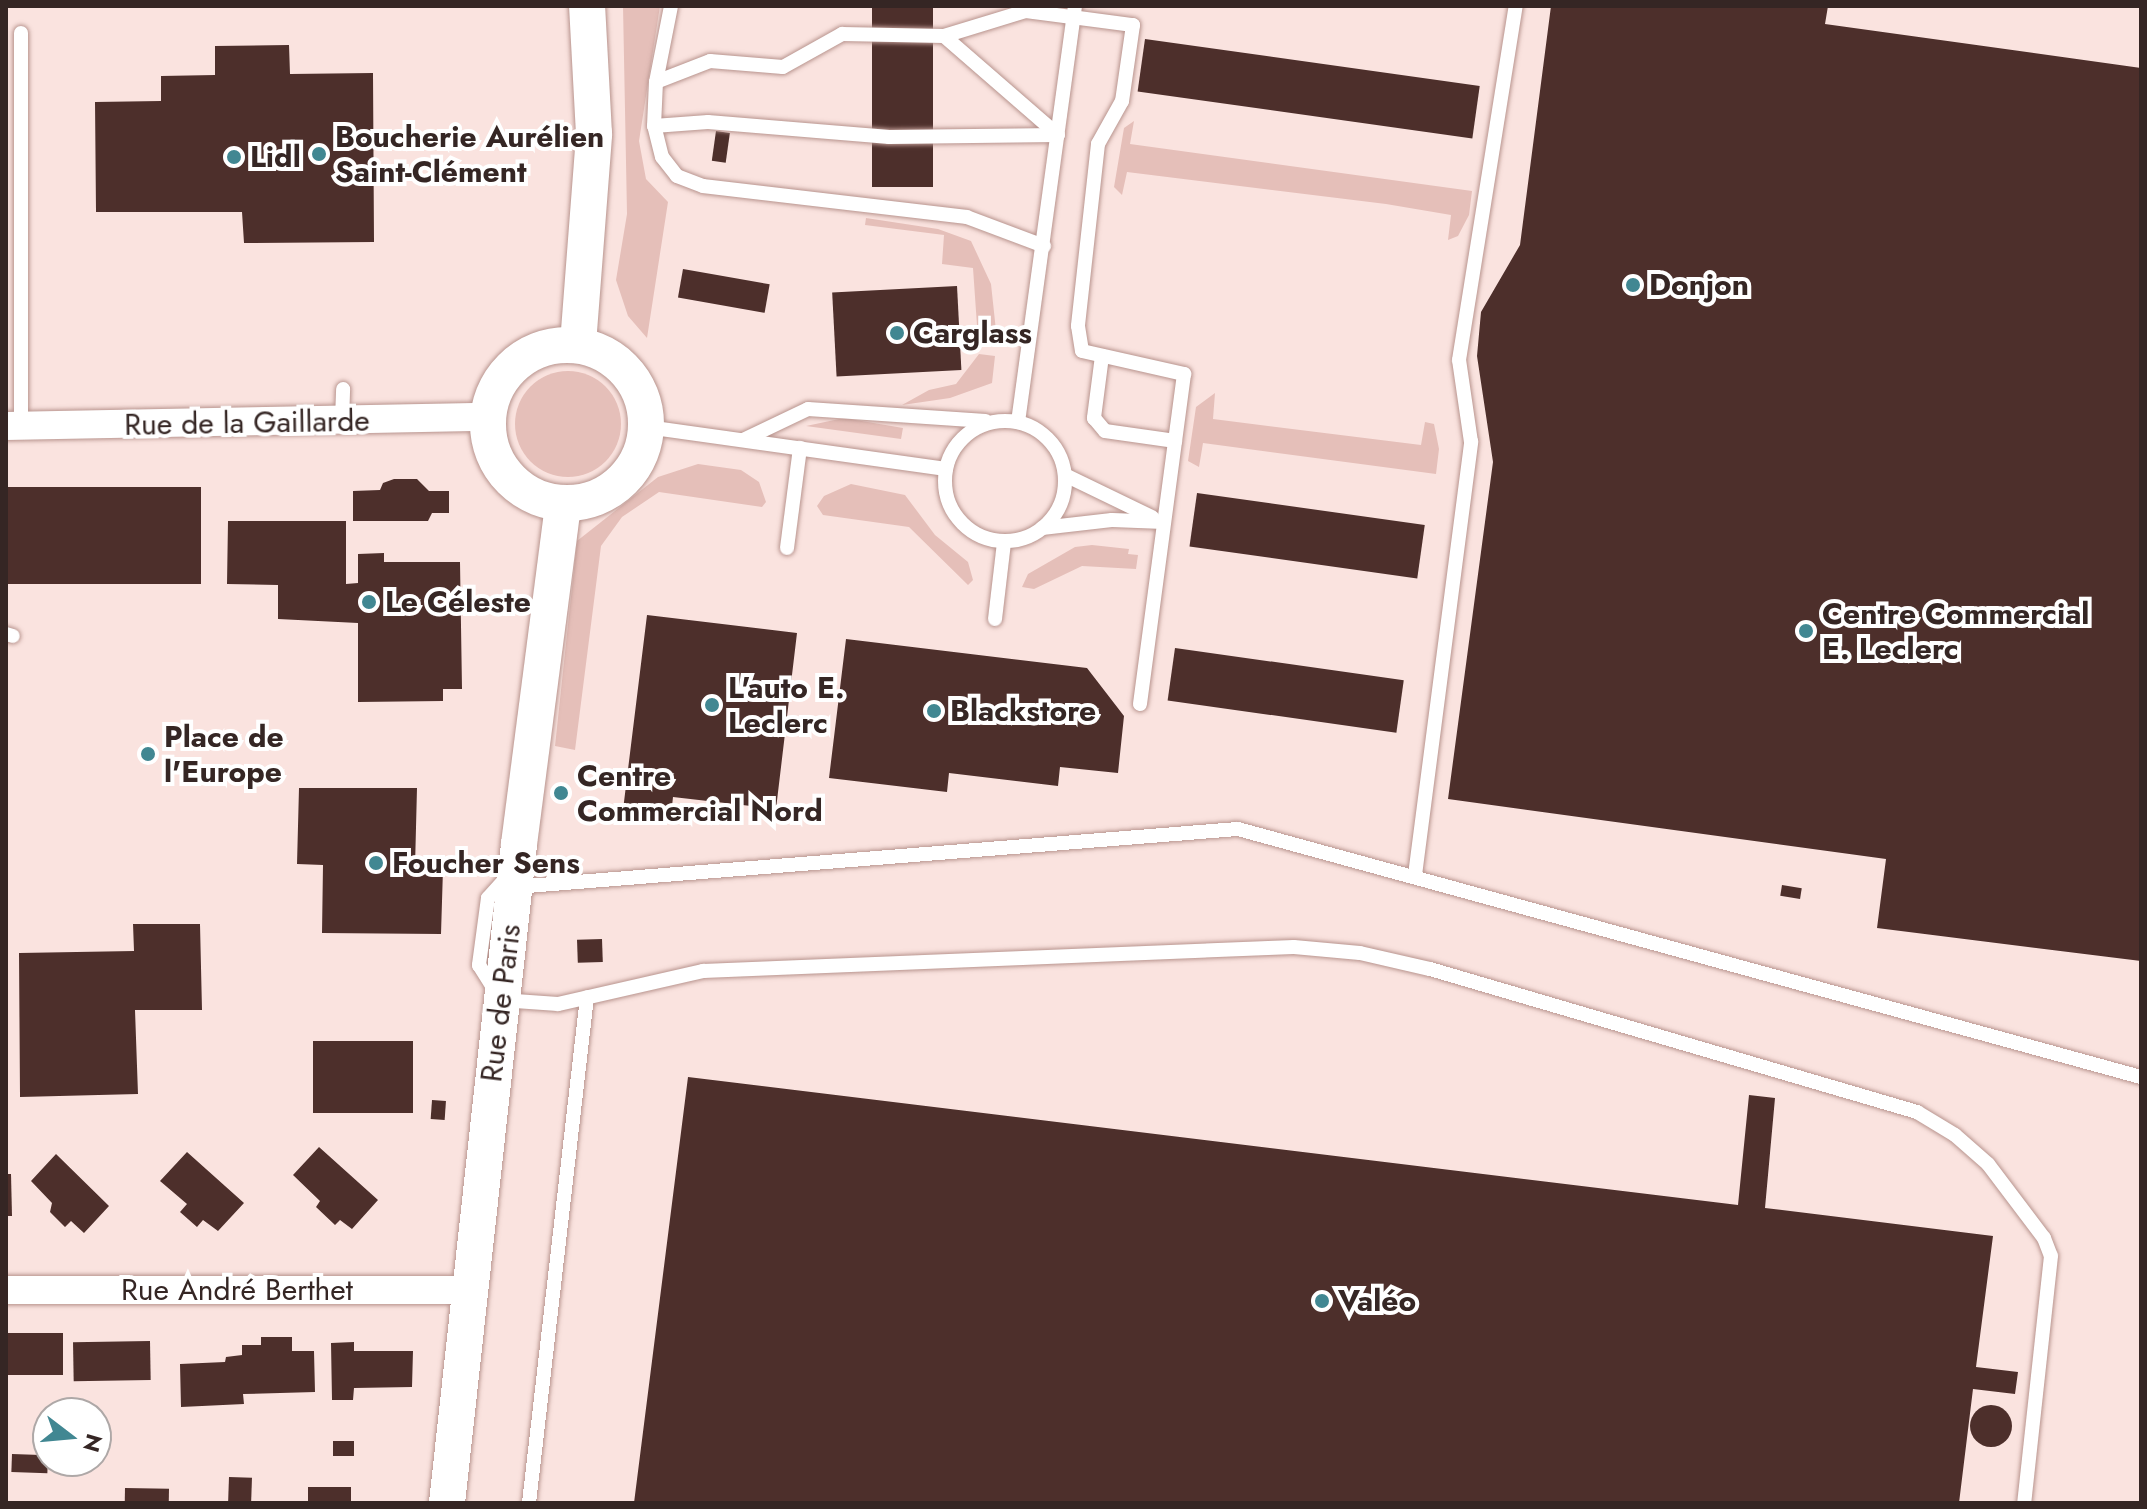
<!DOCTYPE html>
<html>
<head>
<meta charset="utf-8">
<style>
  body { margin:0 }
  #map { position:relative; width:2147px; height:1509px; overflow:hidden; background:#fae3df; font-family:Jost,sans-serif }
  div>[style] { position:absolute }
  .green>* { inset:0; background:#e5bfb9 }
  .round { border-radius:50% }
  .building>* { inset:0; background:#4d2f2b; transform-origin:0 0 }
  .roads { filter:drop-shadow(0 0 2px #b8948e) drop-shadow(0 0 2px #b8948e) }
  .service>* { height:14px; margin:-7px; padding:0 7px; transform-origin:7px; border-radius:7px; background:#fff }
  .service>.ring { margin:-7px; padding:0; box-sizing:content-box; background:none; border:14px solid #fff; border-radius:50% }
  .minor>* { height:28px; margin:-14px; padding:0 14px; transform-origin:14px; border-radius:14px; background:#fff }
  .tertiary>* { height:36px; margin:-18px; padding:0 18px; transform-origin:18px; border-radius:18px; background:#fff }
  .tertiary>.ring { margin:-18px; padding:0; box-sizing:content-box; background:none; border:36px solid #fff; border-radius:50% }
  .dots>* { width:22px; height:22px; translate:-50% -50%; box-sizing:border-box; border:4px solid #fff; border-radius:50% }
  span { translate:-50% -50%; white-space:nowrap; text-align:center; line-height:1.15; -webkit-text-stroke:8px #fff; paint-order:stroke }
  .poi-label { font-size:30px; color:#352624; font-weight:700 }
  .left { translate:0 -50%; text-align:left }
  .street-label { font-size:30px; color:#352624 }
  .frame { position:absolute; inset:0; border:8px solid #352624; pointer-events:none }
  .north { position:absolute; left:32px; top:1397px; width:80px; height:80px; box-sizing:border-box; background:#fff; border:2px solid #aea8a7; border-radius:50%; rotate:106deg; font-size:22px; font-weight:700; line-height:32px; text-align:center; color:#352624 }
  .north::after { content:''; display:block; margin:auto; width:28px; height:36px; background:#418792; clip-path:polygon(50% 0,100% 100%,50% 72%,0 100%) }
</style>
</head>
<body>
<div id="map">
  <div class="green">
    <i style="clip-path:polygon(623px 6px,660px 6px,639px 141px,646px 179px,668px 202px,647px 338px,628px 316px,616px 280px,627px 214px)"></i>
    <i style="clip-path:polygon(1134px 121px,1130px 144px,1472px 191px,1469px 215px,1458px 236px,1448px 240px,1451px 215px,1386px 204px,1127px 172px,1122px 195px,1114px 187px,1124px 128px)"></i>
    <i style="clip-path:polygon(866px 218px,938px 229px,971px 241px,991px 284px,997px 340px,978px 340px,973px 268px,942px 264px,944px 235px,865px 225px)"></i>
    <i style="clip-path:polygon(979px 354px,995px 356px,992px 383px,950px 398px,902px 405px,929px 390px,956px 384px)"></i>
    <i class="round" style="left:515px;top:371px;width:106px;height:106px"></i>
    <i style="clip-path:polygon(1215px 393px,1213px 419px,1421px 445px,1425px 422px,1434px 424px,1439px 449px,1436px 474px,1203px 443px,1199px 467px,1188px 461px,1196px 407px)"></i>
    <i style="clip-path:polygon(844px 418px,903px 428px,901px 439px,806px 426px)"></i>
    <i style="clip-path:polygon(698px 464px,741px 470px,759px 482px,766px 502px,762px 507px,659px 492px,622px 517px,601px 546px,575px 750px,555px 746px,577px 541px,658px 477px)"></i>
    <i style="clip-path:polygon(851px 484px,905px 495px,935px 535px,968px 562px,973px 580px,968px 585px,909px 527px,823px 515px,817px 506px,824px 496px)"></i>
    <i style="clip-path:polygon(1092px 545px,1129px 549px,1128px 554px,1138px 555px,1136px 569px,1082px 566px,1034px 589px,1022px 587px,1028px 574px,1075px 547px)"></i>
  </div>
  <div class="building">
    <i style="left:872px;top:6px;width:61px;height:181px"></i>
    <i style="clip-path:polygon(1551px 6px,1828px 6px,1825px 24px,2141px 68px,2141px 961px,1877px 928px,1886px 859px,1448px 799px,1493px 462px,1477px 356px,1481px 312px,1520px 245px)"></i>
    <i style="left:1145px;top:39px;width:338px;height:53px;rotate:8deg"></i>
    <i style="clip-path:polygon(289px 45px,290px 74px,373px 73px,374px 242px,244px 243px,242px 212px,96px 212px,95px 102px,161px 101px,161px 76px,215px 75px,215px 46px)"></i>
    <i style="left:716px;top:131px;width:14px;height:30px;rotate:8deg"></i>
    <i style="left:683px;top:269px;width:88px;height:29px;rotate:10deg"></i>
    <i style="left:957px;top:286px;width:84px;height:125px;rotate:87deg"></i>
    <i style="clip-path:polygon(394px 479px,417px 479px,429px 491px,449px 491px,449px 513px,432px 513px,428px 521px,353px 521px,353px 491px,380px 490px,383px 483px)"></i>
    <i style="left:201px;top:487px;width:97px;height:195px;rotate:90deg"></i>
    <i style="left:1197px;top:493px;width:230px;height:54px;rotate:8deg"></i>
    <i style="clip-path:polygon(228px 521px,346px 521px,346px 584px,358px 583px,358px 554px,384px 553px,384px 562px,460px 562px,462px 689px,443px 689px,443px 701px,358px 702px,358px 623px,278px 619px,278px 585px,227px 584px)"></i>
    <i style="clip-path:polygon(647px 615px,797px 633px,776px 809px,673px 797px,671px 816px,623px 810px)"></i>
    <i style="clip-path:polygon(846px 639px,1087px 668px,1124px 716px,1118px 773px,1060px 767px,1058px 786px,949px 773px,947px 792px,829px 778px)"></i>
    <i style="left:1175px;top:648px;width:231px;height:53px;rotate:8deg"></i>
    <i style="clip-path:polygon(299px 788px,417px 788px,415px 867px,443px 869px,441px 934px,322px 933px,323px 865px,297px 864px)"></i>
    <i style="left:1782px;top:885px;width:20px;height:11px;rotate:9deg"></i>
    <i style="clip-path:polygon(133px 924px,200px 924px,202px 1010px,135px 1010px,138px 1094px,20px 1097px,19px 953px,134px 951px)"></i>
    <i style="left:602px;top:939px;width:23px;height:25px;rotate:88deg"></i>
    <i style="left:313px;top:1041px;width:100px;height:72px"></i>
    <i style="clip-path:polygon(688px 1077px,1738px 1205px,1749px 1095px,1775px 1098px,1765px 1208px,1993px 1236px,1976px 1367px,2018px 1372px,2015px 1394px,1973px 1389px,1959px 1503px,634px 1503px)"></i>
    <i style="left:432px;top:1100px;width:14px;height:19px;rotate:4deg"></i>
    <i style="clip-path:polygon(319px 1147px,378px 1200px,352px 1229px,340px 1220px,335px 1225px,316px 1207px,320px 1201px,293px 1175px)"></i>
    <i style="clip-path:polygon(187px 1152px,244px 1203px,218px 1231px,203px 1220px,197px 1227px,180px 1212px,187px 1204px,160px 1181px)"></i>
    <i style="clip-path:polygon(56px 1154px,109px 1206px,84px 1233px,71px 1221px,65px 1227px,50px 1212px,52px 1203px,31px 1181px)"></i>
    <i style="clip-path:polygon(6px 1174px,11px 1174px,12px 1216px,6px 1216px)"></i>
    <i style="left:63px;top:1333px;width:42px;height:57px;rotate:90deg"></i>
    <i style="clip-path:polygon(261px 1337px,292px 1337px,292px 1351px,314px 1351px,315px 1392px,243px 1394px,244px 1404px,181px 1407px,180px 1364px,225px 1362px,226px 1357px,242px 1355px,242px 1345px,261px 1345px)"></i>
    <i style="left:150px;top:1341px;width:39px;height:77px;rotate:89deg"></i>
    <i style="clip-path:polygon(354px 1342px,354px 1351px,413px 1351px,412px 1387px,354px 1388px,353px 1400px,332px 1400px,331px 1343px)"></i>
    <i class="round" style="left:1970px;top:1405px;width:42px;height:42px"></i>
    <i style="left:333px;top:1441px;width:21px;height:15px"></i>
    <i style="left:12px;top:1454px;width:36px;height:18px;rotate:2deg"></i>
    <i style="left:229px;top:1477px;width:23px;height:26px;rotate:2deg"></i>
    <i style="left:308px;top:1487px;width:43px;height:16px"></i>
    <i style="left:125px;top:1488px;width:44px;height:15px;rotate:1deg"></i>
  </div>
  <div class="roads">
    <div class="service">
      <i style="left:21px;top:33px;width:393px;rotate:90deg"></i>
      <i style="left:944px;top:36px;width:86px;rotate:-17deg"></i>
      <i style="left:1026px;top:11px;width:108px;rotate:7.5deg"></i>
      <i style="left:1133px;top:25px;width:77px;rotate:98.2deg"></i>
      <i style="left:1122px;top:101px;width:49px;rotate:119.2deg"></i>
      <i style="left:1098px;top:144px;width:183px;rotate:96.3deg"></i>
      <i style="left:1078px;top:326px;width:25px;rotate:81deg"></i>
      <i style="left:1082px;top:351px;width:105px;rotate:12.7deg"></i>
      <i style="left:1184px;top:374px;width:333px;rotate:97.6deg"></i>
      <i style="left:656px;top:82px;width:77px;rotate:-78.8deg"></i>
      <i style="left:654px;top:126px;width:54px;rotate:-4.2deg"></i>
      <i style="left:708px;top:122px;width:182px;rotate:4.7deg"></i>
      <i style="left:889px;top:137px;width:169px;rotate:-0.7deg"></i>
      <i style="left:1044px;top:246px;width:82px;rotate:-159.4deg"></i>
      <i style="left:967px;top:217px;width:266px;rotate:-173.3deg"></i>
      <i style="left:703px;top:186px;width:28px;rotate:-159deg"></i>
      <i style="left:677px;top:176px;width:24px;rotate:-128deg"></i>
      <i style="left:662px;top:157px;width:32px;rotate:-104deg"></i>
      <i style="left:654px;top:126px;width:44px;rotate:-87.4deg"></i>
      <i style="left:656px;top:82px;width:58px;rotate:-21.3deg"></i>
      <i style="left:710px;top:61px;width:73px;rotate:4.7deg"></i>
      <i style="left:783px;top:67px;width:68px;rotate:-29.2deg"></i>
      <i style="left:842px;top:34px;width:102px;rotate:1.1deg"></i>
      <i style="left:944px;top:36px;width:151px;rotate:41deg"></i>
      <i style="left:1102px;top:356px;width:63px;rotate:97.4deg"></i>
      <i style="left:1094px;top:418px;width:17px;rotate:50deg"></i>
      <i style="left:1105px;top:431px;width:71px;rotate:8.1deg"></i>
      <i class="ring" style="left:945px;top:421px;width:106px;height:106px"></i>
      <i style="left:342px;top:421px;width:32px;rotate:-88deg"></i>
      <i style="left:1018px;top:422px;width:420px;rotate:-82.2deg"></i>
      <i style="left:647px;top:427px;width:302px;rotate:8deg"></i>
      <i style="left:743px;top:440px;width:72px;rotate:-25.5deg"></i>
      <i style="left:808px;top:409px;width:178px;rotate:3.9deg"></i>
      <i style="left:1065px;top:475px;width:97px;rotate:25.8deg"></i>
      <i style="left:1042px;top:528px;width:70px;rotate:-6.5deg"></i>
      <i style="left:1112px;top:520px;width:52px;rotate:2.2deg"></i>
      <i style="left:787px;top:548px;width:101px;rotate:-82.6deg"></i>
      <i style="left:995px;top:619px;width:78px;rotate:-83.3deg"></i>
      <i style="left:6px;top:634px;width:7px;rotate:16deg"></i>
      <i style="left:1415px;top:875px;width:437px;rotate:-82.6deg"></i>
      <i style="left:1471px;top:442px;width:83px;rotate:-98.3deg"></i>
      <i style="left:1459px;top:360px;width:359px;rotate:-80.9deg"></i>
      <i style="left:508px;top:876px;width:30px;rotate:132deg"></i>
      <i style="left:488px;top:898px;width:68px;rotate:97.7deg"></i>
      <i style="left:479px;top:965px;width:41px;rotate:57.8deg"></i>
      <i style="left:501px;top:1000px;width:57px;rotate:4deg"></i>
      <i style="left:558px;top:1004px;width:149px;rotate:-12.8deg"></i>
      <i style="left:703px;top:971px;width:591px;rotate:-2.33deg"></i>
      <i style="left:1294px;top:947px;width:66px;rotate:5.2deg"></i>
      <i style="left:1360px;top:953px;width:72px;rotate:12.9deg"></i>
      <i style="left:1430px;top:969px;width:508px;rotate:16.36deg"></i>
      <i style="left:1917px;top:1112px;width:44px;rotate:31.2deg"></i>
      <i style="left:1955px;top:1135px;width:44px;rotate:41.3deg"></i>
      <i style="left:1988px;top:1164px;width:93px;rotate:52.9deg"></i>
      <i style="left:2044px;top:1238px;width:19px;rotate:69deg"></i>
      <i style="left:2051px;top:1256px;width:248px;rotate:96.2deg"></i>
      <i style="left:515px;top:887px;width:725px;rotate:-4.59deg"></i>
      <i style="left:1238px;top:829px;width:936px;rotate:15.36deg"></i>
      <i style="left:529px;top:1503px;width:509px;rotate:-83.46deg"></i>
    </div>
    <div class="minor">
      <i style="left:6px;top:426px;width:481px;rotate:-1.1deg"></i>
      <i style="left:6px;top:1290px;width:462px"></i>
    </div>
    <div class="tertiary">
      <i style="left:578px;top:344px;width:211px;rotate:-85.6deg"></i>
      <i style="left:594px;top:134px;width:128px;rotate:-93.1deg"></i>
      <i class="ring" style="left:488px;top:345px;width:122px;height:122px"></i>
      <i style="left:447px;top:1503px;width:663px;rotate:-83.76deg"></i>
      <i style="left:519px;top:844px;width:343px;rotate:-82.6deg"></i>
    </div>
  </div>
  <div class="dots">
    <i style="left:319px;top:154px;background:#418792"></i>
    <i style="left:234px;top:157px;background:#418792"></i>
    <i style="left:1633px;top:285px;background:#418792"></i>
    <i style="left:897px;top:333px;background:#418792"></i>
    <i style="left:369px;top:602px;background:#418792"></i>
    <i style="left:1806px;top:631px;background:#418792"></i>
    <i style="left:712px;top:705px;background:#418792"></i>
    <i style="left:934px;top:711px;background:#418792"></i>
    <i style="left:148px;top:754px;background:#418792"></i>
    <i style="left:561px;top:793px;background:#418792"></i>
    <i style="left:376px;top:863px;background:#418792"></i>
    <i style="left:1322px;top:1301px;background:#418792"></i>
  </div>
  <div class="poi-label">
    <span class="left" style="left:335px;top:154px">Boucherie Aurélien<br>Saint-Clément</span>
    <span class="left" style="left:250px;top:157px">Lidl</span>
    <span class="left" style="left:1649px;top:285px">Donjon</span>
    <span class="left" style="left:913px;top:333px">Carglass</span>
    <span class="left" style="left:385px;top:602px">Le Céleste</span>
    <span class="left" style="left:1822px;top:631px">Centre Commercial<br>E. Leclerc</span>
    <span class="left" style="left:728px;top:705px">L'auto E.<br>Leclerc</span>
    <span class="left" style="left:950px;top:711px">Blackstore</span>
    <span class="left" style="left:164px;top:754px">Place de<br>l'Europe</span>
    <span class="left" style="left:577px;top:793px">Centre<br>Commercial Nord</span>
    <span class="left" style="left:392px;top:863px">Foucher Sens</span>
    <span class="left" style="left:1338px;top:1301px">Valéo</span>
  </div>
  <div class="street-label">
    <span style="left:247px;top:423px;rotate:-1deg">Rue de la Gaillarde</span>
    <span style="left:501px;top:1003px;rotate:-83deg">Rue de Paris</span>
    <span style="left:237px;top:1290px">Rue André Berthet</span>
  </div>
  <div class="frame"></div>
  <div class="north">N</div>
</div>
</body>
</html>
